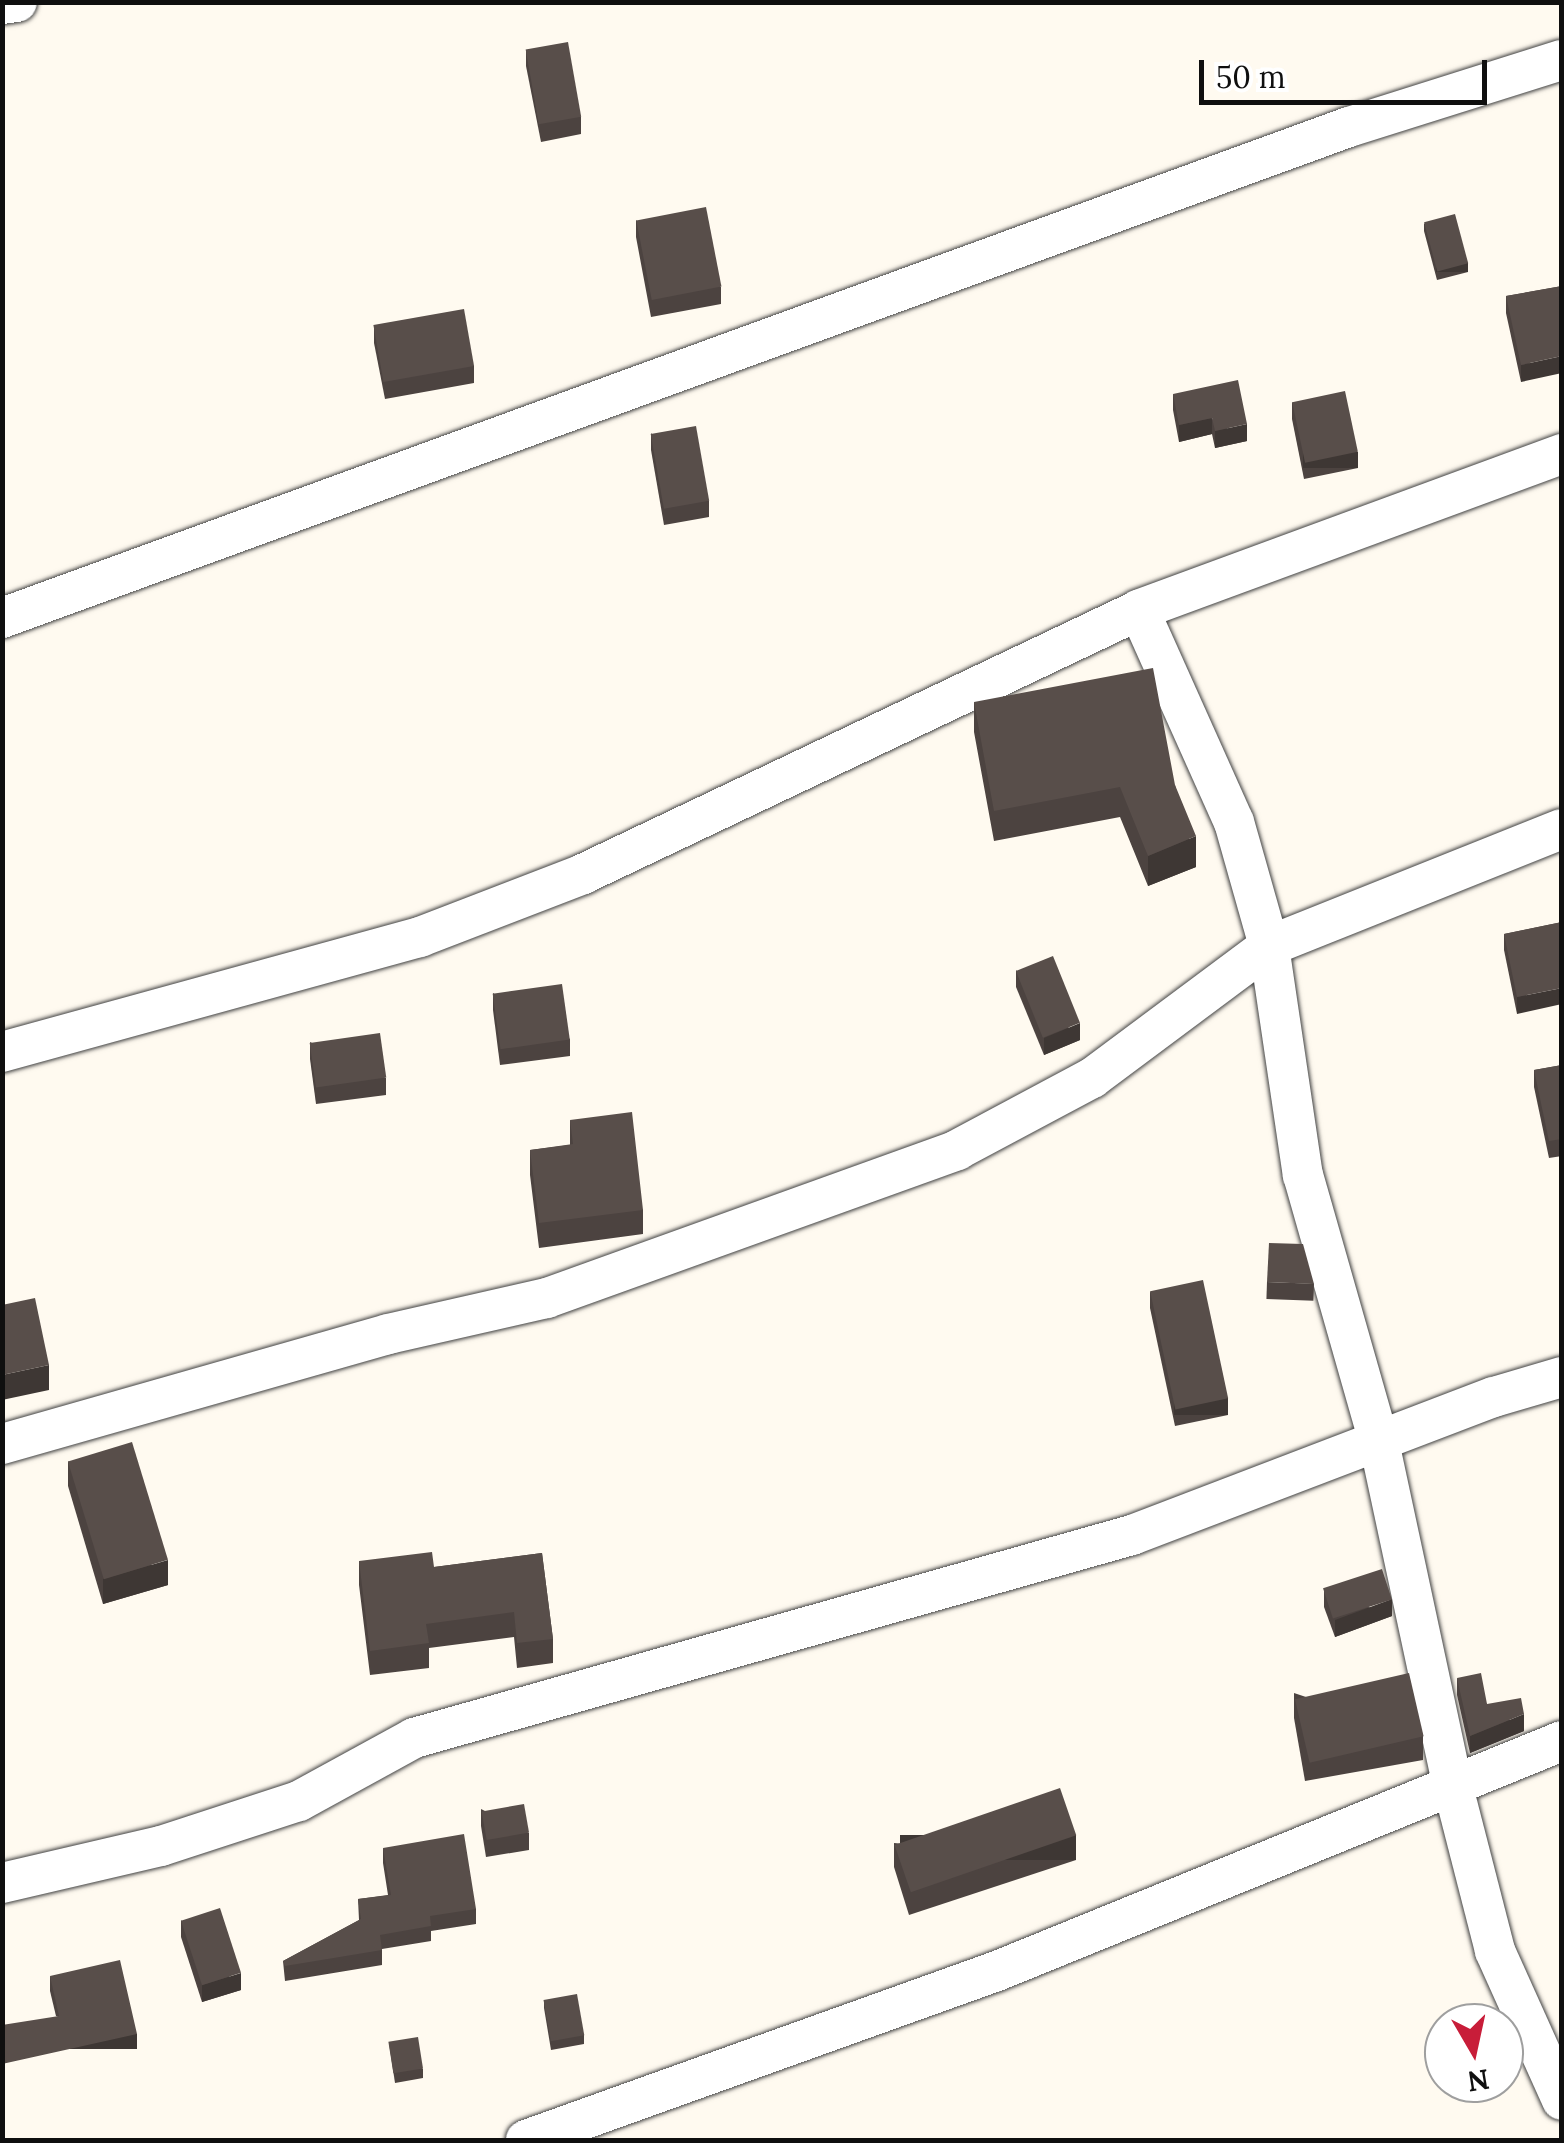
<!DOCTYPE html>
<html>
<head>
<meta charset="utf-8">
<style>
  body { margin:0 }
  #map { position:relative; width:1564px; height:2143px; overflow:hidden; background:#fffaf0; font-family:Lora,serif }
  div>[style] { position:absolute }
  .roads { filter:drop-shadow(0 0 2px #424242) drop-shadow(0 0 2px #424242) }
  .minor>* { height:40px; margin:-20px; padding:0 20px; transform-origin:20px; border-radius:20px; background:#fff }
  .wall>* { inset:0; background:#4c4340; transform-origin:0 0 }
  .shaded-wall>* { inset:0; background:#3e3734; transform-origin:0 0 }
  .building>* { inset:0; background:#584e4a; transform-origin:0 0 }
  span { translate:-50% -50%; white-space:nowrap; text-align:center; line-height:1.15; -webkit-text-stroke:10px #fff; paint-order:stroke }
  .frame { position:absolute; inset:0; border:5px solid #0f0f0f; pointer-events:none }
  .north { position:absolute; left:1424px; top:2003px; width:100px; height:100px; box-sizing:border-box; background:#fff; border:2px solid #9f9f9f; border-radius:50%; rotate:171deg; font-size:28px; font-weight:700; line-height:40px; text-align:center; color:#0f0f0f }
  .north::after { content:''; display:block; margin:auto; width:35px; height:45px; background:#c81d39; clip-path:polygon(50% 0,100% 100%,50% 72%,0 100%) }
  .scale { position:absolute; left:1199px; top:60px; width:288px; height:45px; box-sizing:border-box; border:5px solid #0f0f0f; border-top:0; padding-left:12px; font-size:30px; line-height:35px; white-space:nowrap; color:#0f0f0f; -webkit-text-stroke:8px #fff; paint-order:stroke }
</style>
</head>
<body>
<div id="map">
  <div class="roads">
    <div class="minor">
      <i style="left:2px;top:4px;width:15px;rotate:-8deg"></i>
      <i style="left:1562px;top:454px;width:451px;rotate:159.8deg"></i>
      <i style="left:1139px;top:610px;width:232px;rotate:65.9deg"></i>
      <i style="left:1234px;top:822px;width:129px;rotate:74.2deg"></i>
      <i style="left:1269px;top:946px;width:232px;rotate:81.6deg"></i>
      <i style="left:1303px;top:1175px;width:278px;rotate:74.1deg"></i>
      <i style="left:1379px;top:1442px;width:353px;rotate:77.9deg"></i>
      <i style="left:1453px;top:1787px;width:169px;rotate:75.6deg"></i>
      <i style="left:1495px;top:1951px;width:163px;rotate:65.8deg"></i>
      <i style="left:2px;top:618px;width:1434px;rotate:-20.03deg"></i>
      <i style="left:1349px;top:127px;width:223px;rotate:-17.5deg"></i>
      <i style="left:2px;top:1052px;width:434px;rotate:-15.4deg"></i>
      <i style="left:420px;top:937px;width:175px;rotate:-21.1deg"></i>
      <i style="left:583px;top:874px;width:615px;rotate:-25.4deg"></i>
      <i style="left:2px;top:1444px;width:401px;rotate:-15.9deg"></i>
      <i style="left:388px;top:1334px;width:163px;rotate:-12.8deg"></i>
      <i style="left:547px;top:1298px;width:436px;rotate:-19.8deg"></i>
      <i style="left:957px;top:1150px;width:153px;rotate:-28.1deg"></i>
      <i style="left:1092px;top:1078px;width:221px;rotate:-36.7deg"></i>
      <i style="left:1269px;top:946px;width:315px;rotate:-21.8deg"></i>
      <i style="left:2px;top:1883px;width:163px;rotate:-13.1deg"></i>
      <i style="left:161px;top:1846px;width:145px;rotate:-18.1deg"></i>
      <i style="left:299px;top:1801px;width:131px;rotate:-28.7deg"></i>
      <i style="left:414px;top:1738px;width:746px;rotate:-15.79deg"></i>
      <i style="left:1132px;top:1535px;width:387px;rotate:-20.9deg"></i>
      <i style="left:1494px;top:1397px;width:71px;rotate:-16.4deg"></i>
      <i style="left:526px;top:2140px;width:500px;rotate:-19.74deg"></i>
      <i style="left:997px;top:1971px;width:610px;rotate:-22.15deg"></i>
    </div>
  </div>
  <div class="wall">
    <i style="clip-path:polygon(526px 50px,581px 117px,581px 134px,541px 142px,526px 66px)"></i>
    <i style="clip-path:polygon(636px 220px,721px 287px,721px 304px,651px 317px,636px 237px)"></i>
    <i style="clip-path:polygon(1424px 223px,1468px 272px,1437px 280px,1424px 231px)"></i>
    <i style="clip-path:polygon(1562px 286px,1521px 382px,1506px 313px,1506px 296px)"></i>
    <i style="clip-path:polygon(374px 326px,474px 366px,474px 383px,385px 399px,374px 343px)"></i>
    <i style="clip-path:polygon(1173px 394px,1247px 441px,1215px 448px,1212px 434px,1179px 442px,1173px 410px)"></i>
    <i style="clip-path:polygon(1292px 402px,1358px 468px,1304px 479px,1292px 419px)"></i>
    <i style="clip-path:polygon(651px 433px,709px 501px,709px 517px,664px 525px,651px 450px)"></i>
    <i style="clip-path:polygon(974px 702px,1175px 785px,1196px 867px,1148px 886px,1120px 817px,994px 841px,974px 732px)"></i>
    <i style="clip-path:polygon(1562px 922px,1517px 1014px,1504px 950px,1504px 934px)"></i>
    <i style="clip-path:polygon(1016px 970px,1080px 1040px,1044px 1055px,1016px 987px)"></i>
    <i style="clip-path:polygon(493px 993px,570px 1039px,570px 1056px,500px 1065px,493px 1010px)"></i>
    <i style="clip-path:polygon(310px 1042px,386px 1078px,386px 1095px,316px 1104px,310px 1059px)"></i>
    <i style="clip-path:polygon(1562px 1065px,1562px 1156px,1549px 1158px,1534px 1087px,1534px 1070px)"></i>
    <i style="clip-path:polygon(570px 1120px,643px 1210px,643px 1234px,539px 1248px,530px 1175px,530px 1150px,570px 1145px)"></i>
    <i style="left:1267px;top:1282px;width:47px;height:17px;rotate:2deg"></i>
    <i style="clip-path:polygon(1150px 1291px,1228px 1415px,1175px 1426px,1150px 1308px)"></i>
    <i style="clip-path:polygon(68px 1461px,168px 1585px,103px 1604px,68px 1486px)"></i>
    <i style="clip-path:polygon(542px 1553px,553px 1639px,553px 1663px,517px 1668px,514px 1637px,429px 1648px,429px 1668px,370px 1675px,359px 1585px,359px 1561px,434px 1567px)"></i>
    <i style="clip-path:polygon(1324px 1590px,1392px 1616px,1335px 1637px,1324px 1607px)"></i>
    <i style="clip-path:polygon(1457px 1678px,1487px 1704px,1524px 1731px,1470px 1753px,1457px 1695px)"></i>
    <i style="clip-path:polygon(1294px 1693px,1423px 1736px,1423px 1760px,1305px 1781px,1294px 1718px)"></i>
    <i style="clip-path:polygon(481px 1809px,529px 1833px,529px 1850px,486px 1857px,481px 1826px)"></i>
    <i style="clip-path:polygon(894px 1843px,1076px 1860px,909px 1915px,894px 1867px)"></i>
    <i style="clip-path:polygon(383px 1848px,476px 1909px,476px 1924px,431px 1931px,431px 1941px,382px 1949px,382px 1965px,285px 1981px,283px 1961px,359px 1920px,358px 1899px,388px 1895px,383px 1863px)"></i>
    <i style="clip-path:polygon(181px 1920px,241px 1990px,202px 2002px,181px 1937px)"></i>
    <i style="clip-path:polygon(50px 1976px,137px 2049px,56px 2016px,50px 1991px)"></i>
    <i style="clip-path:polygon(544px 2000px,584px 2035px,584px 2044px,551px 2050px,544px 2008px)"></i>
    <i style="clip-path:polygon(389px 2043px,423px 2069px,423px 2078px,395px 2083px)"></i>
  </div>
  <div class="shaded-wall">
    <i style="left:1468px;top:263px;width:9px;height:32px;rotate:90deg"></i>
    <i style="clip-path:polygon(1562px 356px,1562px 373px,1521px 382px,1521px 365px)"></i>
    <i style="clip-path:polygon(1212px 418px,1212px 434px,1179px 442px,1179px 425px)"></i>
    <i style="clip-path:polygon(1247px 424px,1247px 441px,1215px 448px,1215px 431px)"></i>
    <i style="left:1358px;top:452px;width:16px;height:55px;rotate:90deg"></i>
    <i style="clip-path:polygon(1196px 836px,1196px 867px,1148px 886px,1148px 856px)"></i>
    <i style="clip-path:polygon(1562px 988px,1562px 1004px,1517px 1014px,1517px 997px)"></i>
    <i style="clip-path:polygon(1080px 1023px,1080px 1040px,1044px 1055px,1044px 1038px)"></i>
    <i style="clip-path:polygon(49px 1365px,49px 1390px,2px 1400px,2px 1375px)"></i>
    <i style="left:1228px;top:1398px;width:17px;height:54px;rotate:90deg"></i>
    <i style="clip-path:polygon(168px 1560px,168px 1585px,103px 1604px,103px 1579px)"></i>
    <i style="clip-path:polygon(1392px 1599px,1392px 1616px,1335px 1637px,1335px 1620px)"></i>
    <i style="clip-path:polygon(1524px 1714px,1524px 1731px,1470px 1753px,1470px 1736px)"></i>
    <i style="left:1076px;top:1835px;width:25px;height:176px;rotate:90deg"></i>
    <i style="clip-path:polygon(241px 1973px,241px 1990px,202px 2002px,202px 1985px)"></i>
    <i style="left:137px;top:2034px;width:15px;height:138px;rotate:90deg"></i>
  </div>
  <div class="building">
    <i style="left:568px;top:42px;width:76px;height:43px;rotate:80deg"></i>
    <i style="left:706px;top:207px;width:81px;height:71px;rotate:79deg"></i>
    <i style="left:1455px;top:214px;width:51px;height:32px;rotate:75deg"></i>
    <i style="clip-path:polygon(1562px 286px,1562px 356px,1521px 365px,1506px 296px)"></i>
    <i style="left:464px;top:309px;width:58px;height:92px;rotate:80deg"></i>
    <i style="clip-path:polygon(1238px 380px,1247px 424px,1215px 431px,1212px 418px,1179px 425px,1173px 394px)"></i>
    <i style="left:1345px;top:391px;width:62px;height:54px;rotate:78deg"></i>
    <i style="left:696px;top:426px;width:76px;height:46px;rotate:80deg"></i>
    <i style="clip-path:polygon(1153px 668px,1175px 785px,1196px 836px,1148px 856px,1120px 787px,994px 811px,974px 702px)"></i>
    <i style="clip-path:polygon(1562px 922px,1562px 988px,1517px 997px,1504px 934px)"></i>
    <i style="left:1053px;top:956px;width:72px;height:40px;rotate:68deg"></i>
    <i style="left:562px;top:984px;width:56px;height:70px;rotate:82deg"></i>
    <i style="left:380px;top:1033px;width:45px;height:71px;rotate:82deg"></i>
    <i style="clip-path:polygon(1562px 1065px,1562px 1139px,1549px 1141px,1534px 1070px)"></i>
    <i style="clip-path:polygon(632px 1112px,643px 1210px,539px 1223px,530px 1150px,573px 1144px,570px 1120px)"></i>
    <i style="clip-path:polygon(1269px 1243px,1303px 1244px,1314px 1284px,1267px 1282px)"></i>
    <i style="left:1203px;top:1280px;width:121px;height:54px;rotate:78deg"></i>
    <i style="clip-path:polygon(35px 1298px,49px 1365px,2px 1375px,2px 1305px)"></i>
    <i style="left:132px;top:1442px;width:123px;height:67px;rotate:73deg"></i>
    <i style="clip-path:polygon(432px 1552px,434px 1567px,542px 1553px,553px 1639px,517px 1643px,514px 1612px,426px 1624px,429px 1643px,370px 1651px,359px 1561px)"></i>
    <i style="left:1382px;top:1569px;width:32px;height:62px;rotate:72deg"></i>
    <i style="left:1409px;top:1673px;width:65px;height:117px;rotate:77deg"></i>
    <i style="clip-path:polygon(1481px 1673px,1487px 1704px,1521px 1698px,1524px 1714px,1470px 1736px,1457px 1678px)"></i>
    <i style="left:1060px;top:1788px;width:50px;height:175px;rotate:71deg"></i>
    <i style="left:524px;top:1804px;width:29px;height:43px;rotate:80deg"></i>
    <i style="clip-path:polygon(464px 1834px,476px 1909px,430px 1916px,431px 1926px,380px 1935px,382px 1950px,285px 1966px,283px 1961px,361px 1919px,358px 1899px,391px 1895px,383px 1848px)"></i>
    <i style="left:220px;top:1908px;width:68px;height:41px;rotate:72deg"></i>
    <i style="clip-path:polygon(120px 1960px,137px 2034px,2px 2064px,2px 2025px,59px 2016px,50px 1976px)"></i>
    <i style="left:577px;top:1994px;width:42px;height:34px;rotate:80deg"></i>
    <i style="left:418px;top:2037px;width:32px;height:30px;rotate:81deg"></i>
  </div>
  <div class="frame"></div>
  <div class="north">N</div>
  <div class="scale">50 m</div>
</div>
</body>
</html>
